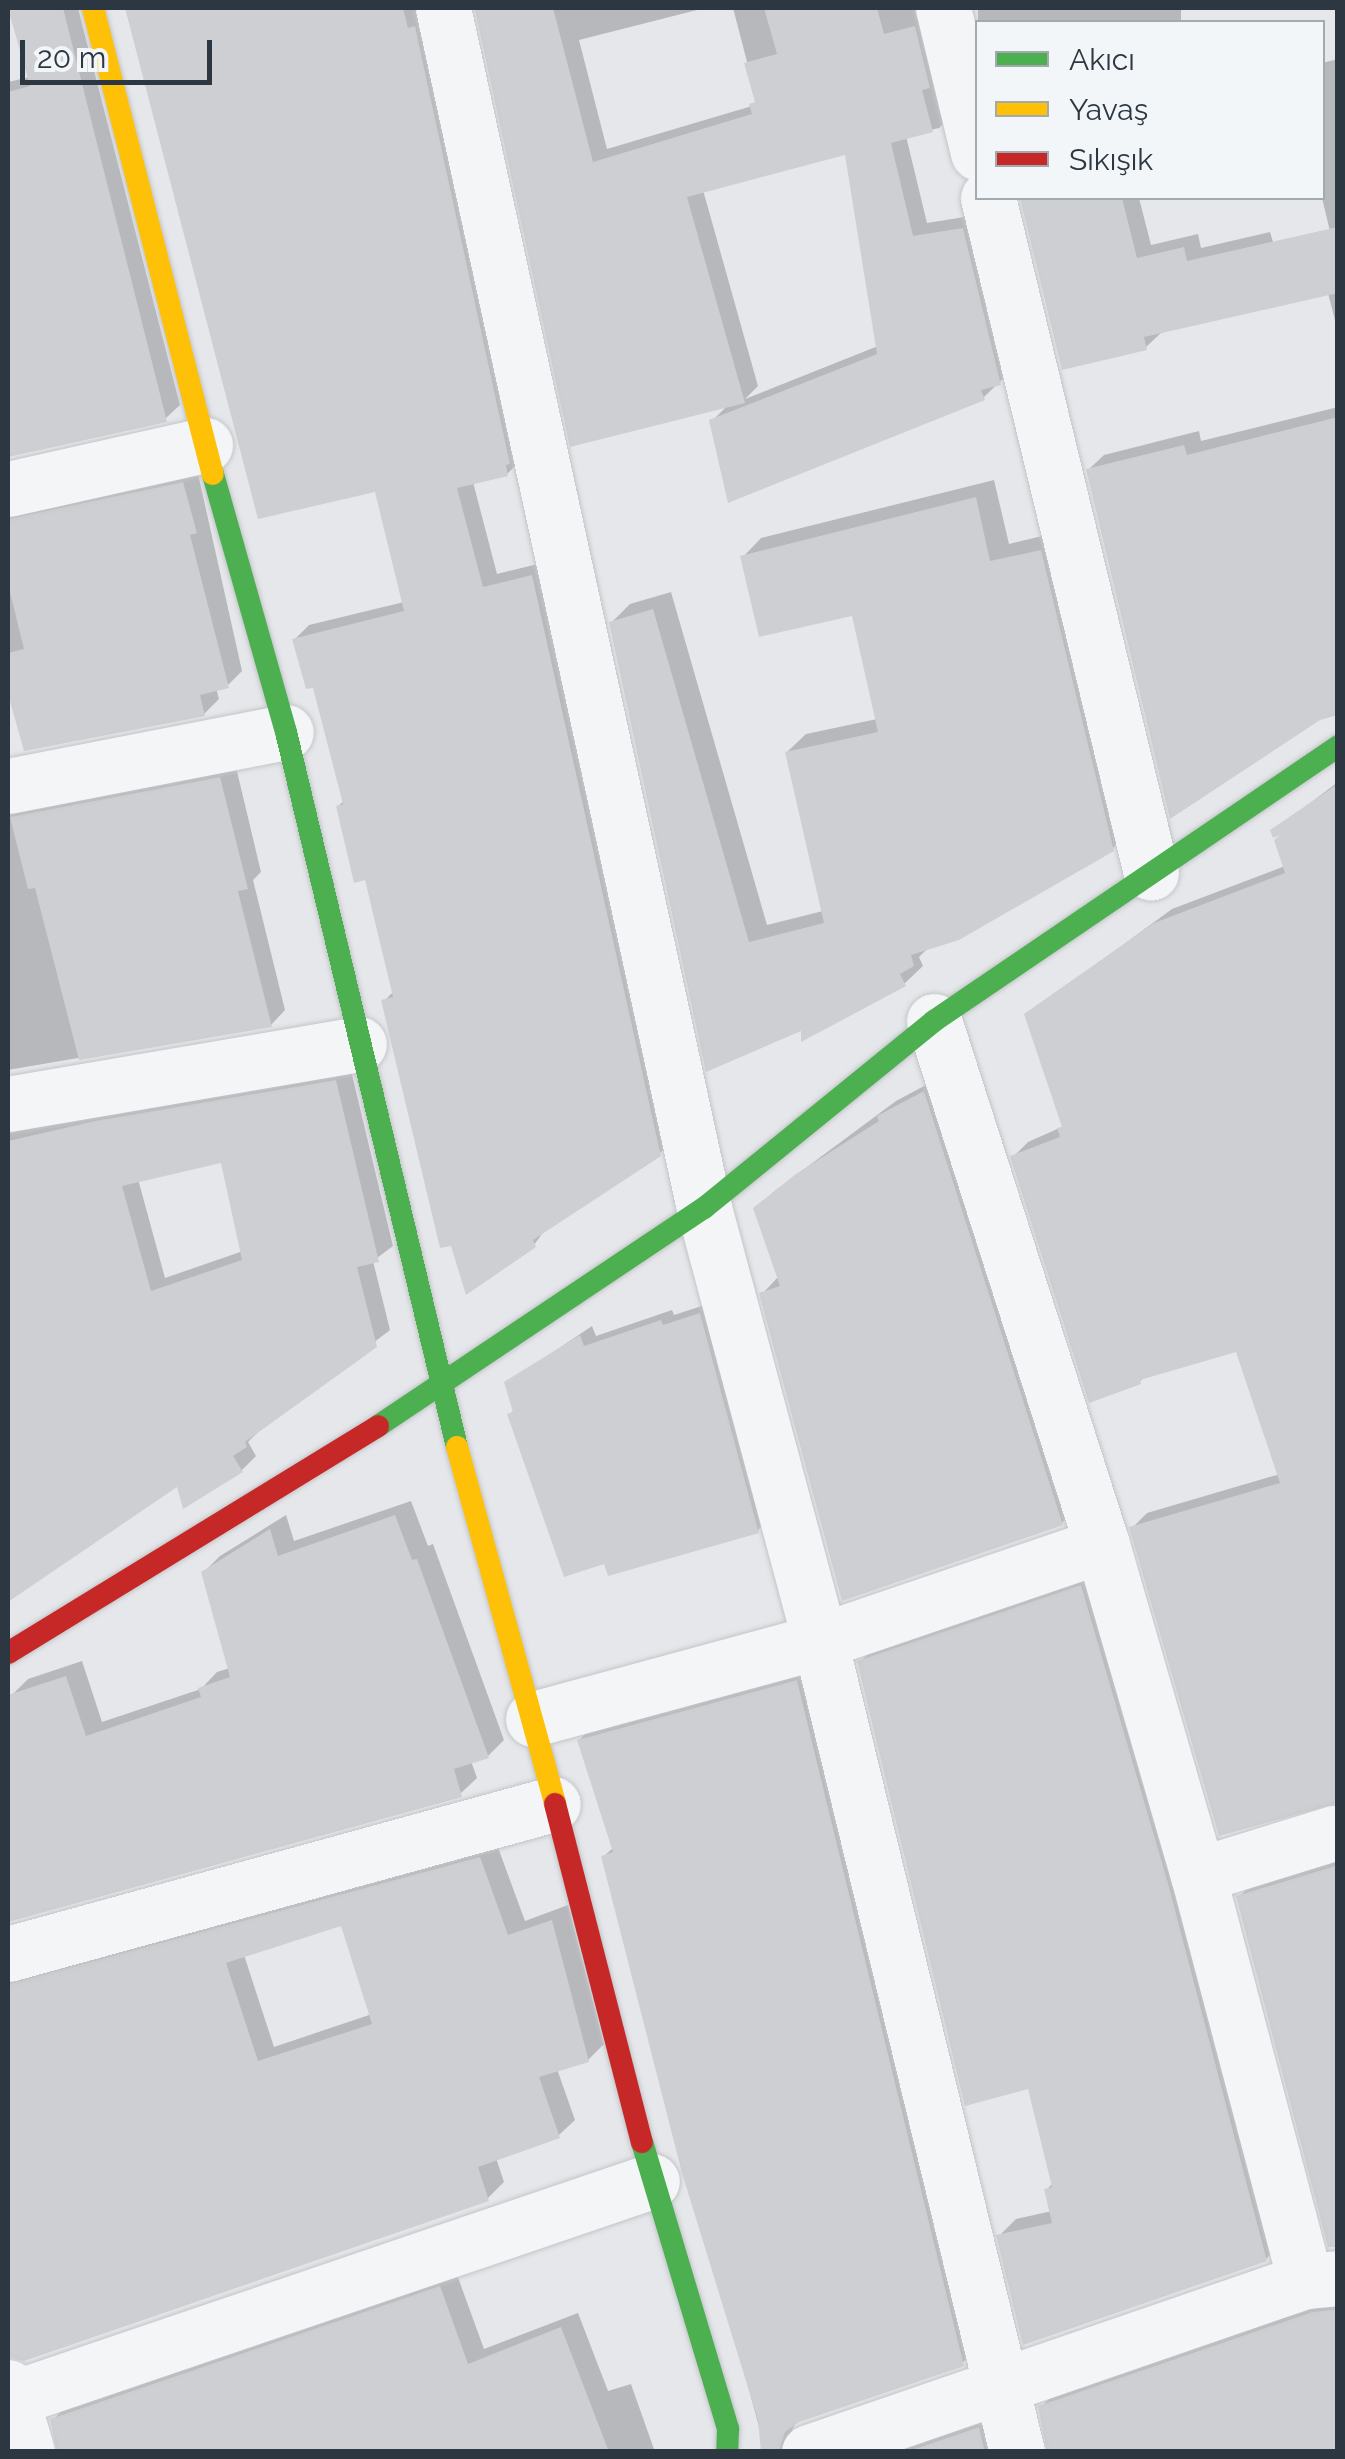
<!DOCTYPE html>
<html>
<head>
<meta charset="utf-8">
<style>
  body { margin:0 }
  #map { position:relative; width:1345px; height:2459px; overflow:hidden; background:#e5e7ea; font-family:Raleway,sans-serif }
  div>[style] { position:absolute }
  .shadow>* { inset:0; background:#0003; transform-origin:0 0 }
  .building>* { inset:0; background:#cdcfd2 }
  .roads { filter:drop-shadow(0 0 2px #c3c5c8) drop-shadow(0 0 2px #c3c5c8) }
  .street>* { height:55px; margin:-27.5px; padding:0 27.5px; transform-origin:27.5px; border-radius:27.5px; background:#f4f5f6 }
  .fast>* { height:22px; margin:-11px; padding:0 11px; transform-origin:11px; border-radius:11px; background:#4caf50 }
  .slow>* { height:22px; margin:-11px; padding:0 11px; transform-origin:11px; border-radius:11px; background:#ffc107 }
  .jam>* { height:22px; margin:-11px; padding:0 11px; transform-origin:11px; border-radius:11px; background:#c62828 }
  span { translate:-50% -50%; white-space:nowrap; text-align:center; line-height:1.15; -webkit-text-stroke:9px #f3f6f8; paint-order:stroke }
  .frame { position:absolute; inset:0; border:10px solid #2c3742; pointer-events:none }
  .legend { position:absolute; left:975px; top:20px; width:350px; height:180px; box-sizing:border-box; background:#f3f6f8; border:2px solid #a3aaaf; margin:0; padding:12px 18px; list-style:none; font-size:30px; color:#2c3742 }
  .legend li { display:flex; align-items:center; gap:20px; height:50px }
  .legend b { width:50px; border:2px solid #a3aaaf }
  .scale { position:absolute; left:20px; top:40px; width:192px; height:45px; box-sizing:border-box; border:5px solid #2c3742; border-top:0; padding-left:12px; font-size:30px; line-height:35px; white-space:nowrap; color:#2c3742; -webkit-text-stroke:8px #f3f6f8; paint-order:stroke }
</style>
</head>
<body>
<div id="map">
  <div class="shadow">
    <i style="clip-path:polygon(78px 8px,180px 405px,165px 419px,10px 454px,8px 82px,30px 77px,8px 9px)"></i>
    <i style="clip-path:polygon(128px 8px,420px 8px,522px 459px,507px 474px,473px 482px,497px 574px,546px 562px,674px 1139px,659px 1154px,547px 1227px,534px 1245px,384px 1001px,394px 991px,367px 877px,338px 806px,345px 800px,315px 685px,295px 639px,309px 625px,404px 602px,376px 489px,260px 516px)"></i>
    <i style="clip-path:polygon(evenodd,482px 8px,705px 8px,579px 40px,607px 149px,752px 106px,757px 100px,733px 8px,928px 8px,954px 113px,939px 128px,906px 136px,927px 223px,977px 215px,1014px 368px,984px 397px,712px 421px,728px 405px,478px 11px,482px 8px,847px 152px,878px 346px,745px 399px,758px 386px,703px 190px,847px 152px)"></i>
    <i style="left:978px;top:8px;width:203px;height:14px"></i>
    <i style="clip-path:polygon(1338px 59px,1338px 332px,1320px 262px,1334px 248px,1322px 198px,1322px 63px)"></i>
    <i style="clip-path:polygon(1023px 198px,1139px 198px,1151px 245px,1198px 234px,1201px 248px,1270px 232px,1288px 291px,1161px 333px,1146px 347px,1064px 367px)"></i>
    <i style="clip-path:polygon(1338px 407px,1338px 713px,1088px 470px,1104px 455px,1199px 431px,1201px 441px)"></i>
    <i style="clip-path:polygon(197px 469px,242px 671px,228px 685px,216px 688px,219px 699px,204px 714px,26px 748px,8px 685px,8px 501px)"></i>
    <i style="clip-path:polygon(994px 480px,1009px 544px,1059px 532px,1131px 830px,1112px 849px,929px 947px,919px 957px,923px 966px,904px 984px,708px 1069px,611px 623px,630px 604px,671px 592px,767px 925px,823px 911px,787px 752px,806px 734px,877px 719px,854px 613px,743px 557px,761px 538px)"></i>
    <i style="clip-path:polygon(235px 763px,261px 872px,253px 880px,285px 1010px,271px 1025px,8px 1070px,8px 798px)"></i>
    <i style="clip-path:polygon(1338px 782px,1338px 1800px,1132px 1528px,1147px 1513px,1280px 1474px,1237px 1349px,1146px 1376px,1140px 1381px,1013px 1157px,1028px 1142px,1064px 1126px,1027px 1015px,1172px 909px,1285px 866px,1286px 831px,1273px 831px)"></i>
    <i style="clip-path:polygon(evenodd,350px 1066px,393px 1246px,373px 1261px,390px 1330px,260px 1430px,248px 1442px,256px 1456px,242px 1470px,179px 1483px,8px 1599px,8px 1469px,82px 1442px,74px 1415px,8px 1426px,8px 1116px,350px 1066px,223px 1160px,243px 1251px,165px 1278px,138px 1179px,223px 1160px)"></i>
    <i style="clip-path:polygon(939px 1078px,1077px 1507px,1062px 1523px,762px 1294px,779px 1276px,772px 1193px,896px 1101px)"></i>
    <i style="clip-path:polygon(711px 1303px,769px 1519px,757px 1531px,605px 1561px,510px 1414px,515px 1409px,507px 1383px,592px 1326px,596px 1336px,672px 1310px,674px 1315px)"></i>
    <i style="clip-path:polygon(411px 1501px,428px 1546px,433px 1544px,504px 1740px,488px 1756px,471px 1761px,477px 1778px,460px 1794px,8px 1919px,8px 1719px,19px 1716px,12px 1695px,28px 1679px,82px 1661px,102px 1722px,201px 1689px,217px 1672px,230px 1668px,204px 1572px,220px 1556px,286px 1515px,294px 1541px)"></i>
    <i style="clip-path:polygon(1098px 1570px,1283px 2241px,1266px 2259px,999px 2236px,1016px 2219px,1052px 2211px,1047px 2189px,1053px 2183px,1029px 2086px,860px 1662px,877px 1645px)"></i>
    <i style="clip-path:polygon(812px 1666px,978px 2348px,962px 2363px,797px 2421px,792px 2430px,797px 2452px,766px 2452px,603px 1857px,614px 1847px,579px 1740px,595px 1725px)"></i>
    <i style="clip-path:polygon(evenodd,496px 1842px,525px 1921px,568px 1905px,604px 2044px,588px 2060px,557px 2069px,575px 2120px,558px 2136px,496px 2158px,504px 2182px,488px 2198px,24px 2359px,8px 2356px,8px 1964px,496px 1842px,343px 1923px,372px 2014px,274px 2047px,244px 1955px,343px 1923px)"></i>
    <i style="clip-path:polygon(1338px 1856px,1338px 2246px,1239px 1897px,1254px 1882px)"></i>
    <i style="clip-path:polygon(456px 2272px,484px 2349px,578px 2313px,608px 2391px,631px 2384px,655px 2452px,59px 2452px,53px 2420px,69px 2403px)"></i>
    <i style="clip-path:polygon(1338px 2297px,1338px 2452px,1041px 2407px,1056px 2392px)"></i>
    <i style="clip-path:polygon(994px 2413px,1006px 2452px,882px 2452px)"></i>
  </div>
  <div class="building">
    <i style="clip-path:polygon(8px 8px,63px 8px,167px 422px,8px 457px,8px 92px,30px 86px)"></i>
    <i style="clip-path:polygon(125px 8px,403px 8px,408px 28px,415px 26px,510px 464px,506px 465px,508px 476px,457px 488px,483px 587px,532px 575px,661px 1156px,533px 1240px,536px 1247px,466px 1295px,451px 1246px,440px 1248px,381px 1000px,393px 997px,365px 880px,354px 883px,336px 806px,343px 804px,313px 688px,306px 689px,292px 639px,404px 611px,375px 492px,258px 519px)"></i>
    <i style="clip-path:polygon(485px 8px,553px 8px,593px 162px,752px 114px,749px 104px,755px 102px,744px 63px,777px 54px,764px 8px,877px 8px,884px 34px,915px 26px,930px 88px,922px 90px,933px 132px,891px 143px,913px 236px,963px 228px,1001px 385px,981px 390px,985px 400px,728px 503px,709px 420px,877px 354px,845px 155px,687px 197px,745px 403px,570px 447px,475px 10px)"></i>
    <i style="clip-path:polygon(1020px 198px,1122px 198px,1137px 258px,1184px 247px,1187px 261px,1338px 227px,1338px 293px,1144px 337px,1147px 350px,1062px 370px)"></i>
    <i style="clip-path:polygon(1338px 417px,1338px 715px,1320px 720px,1170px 819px,1086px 469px,1184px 445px,1187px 455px)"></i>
    <i style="clip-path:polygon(183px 482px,197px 533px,190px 535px,229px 688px,200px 695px,205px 716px,24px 751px,8px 694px,8px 653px,24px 649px,8px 584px,8px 519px)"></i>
    <i style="clip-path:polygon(976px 497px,990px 561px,1041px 550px,1114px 851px,959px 940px,911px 955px,914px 966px,900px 974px,906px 986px,801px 1042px,801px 1031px,706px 1072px,609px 622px,653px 609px,749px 942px,824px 923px,785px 752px,878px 732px,852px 616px,759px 637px,740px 556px)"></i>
    <i style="clip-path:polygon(220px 777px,248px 889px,238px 891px,272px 1027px,79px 1060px,35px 888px,28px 889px,10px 817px)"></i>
    <i style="clip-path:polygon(1338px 784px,1338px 1803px,1219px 1836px,1129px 1527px,1280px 1483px,1236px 1352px,1140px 1380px,1141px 1384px,1089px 1403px,1010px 1156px,1060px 1137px,1057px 1128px,1062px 1127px,1024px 1014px,1154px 923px,1285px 873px,1274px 840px,1280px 835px,1273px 838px,1270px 830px)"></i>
    <i style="clip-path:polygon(evenodd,336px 1080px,379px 1262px,357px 1267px,377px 1347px,245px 1442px,247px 1447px,233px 1456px,243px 1472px,183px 1509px,177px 1487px,8px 1602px,8px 1141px,95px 1121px,336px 1080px,221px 1163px,242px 1260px,151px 1291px,122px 1186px,221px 1163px)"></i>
    <i style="clip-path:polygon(924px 1091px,1063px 1525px,842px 1601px,759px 1293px,780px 1286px,753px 1208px,796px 1174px,879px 1121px,877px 1116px)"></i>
    <i style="clip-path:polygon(700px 1313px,759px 1533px,608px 1576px,604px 1564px,564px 1577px,507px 1414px,513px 1412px,504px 1382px,580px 1335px,584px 1346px,661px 1320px,663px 1325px)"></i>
    <i style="clip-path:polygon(395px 1515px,412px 1560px,417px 1559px,489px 1758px,454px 1769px,462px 1797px,8px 1922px,8px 1695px,66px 1676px,86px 1736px,201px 1697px,198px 1688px,230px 1677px,201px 1572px,270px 1529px,278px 1556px)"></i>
    <i style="clip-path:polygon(1081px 1585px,1168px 1883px,1267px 2261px,1023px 2345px,996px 2235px,1052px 2223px,1044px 2189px,1052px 2187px,1028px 2089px,965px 2106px,857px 1661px)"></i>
    <i style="clip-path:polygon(797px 1680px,964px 2366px,799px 2422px,785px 2432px,779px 2452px,761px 2452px,758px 2420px,682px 2173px,601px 1856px,613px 1852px,577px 1740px)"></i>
    <i style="clip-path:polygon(evenodd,480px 1857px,508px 1935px,552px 1920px,589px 2062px,539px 2077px,560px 2138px,478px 2167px,489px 2201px,24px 2361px,8px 2357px,8px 1984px,480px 1857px,341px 1926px,372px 2024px,258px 2061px,226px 1963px,341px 1926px)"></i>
    <i style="clip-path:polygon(1338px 1865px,1338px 2247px,1328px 2247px,1236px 1896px)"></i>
    <i style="clip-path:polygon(440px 2286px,468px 2364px,561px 2327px,609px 2452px,57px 2452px,50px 2419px)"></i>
    <i style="clip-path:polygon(1338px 2309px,1338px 2452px,1047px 2452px,1038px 2406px,1312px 2312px)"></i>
    <i style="clip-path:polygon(979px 2427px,985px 2452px,906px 2452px)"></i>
  </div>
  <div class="roads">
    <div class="street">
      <i style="left:443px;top:8px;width:1228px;rotate:77.73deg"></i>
      <i style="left:704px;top:1208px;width:448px;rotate:75deg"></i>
      <i style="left:820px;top:1641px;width:835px;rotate:76.35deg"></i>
      <i style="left:943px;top:8px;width:149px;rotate:76.4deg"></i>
      <i style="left:988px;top:198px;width:694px;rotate:76.42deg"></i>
      <i style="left:8px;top:489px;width:202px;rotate:-12.6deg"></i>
      <i style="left:8px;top:786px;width:283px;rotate:-11deg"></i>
      <i style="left:934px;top:1021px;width:550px;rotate:72.22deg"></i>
      <i style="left:1102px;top:1545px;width:344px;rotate:73.8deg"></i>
      <i style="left:1198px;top:1875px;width:420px;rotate:75.2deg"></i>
      <i style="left:8px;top:1104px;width:356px;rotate:-9.7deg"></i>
      <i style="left:533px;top:1719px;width:297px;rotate:-15.2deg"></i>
      <i style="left:820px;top:1641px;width:298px;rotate:-18.8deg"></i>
      <i style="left:1198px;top:1875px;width:142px;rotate:-17.2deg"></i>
      <i style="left:8px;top:1954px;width:565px;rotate:-15.39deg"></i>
      <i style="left:8px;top:2387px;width:68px;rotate:73.7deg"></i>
      <i style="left:8px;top:2400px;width:680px;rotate:-18.78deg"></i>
      <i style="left:809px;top:2452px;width:525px;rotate:-19.02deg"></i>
      <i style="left:1305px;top:2281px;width:33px;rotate:-5deg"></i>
    </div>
    <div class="fast">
      <i style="left:213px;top:474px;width:268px;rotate:74.2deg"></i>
      <i style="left:286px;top:732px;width:735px;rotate:76.55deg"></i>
      <i style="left:378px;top:1426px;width:392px;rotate:-33.8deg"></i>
      <i style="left:704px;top:1208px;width:296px;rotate:-39.1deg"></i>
      <i style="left:934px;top:1021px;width:489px;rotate:-34.2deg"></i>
      <i style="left:642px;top:2142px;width:300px;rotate:73.3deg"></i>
      <i style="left:728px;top:2429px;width:23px;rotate:92deg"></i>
    </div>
    <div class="slow">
      <i style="left:93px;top:8px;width:481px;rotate:75.6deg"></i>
      <i style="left:457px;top:1447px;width:370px;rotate:74.6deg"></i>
    </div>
    <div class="jam">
      <i style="left:8px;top:1653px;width:434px;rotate:-31.5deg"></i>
      <i style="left:555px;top:1804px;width:349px;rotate:75.6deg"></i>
    </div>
  </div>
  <div class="frame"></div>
  <ul class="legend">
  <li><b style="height:12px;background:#4caf50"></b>Akıcı</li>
  <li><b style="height:12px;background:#ffc107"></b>Yavaş</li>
  <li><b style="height:12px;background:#c62828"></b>Sıkışık</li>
  </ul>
  <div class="scale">20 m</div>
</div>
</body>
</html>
